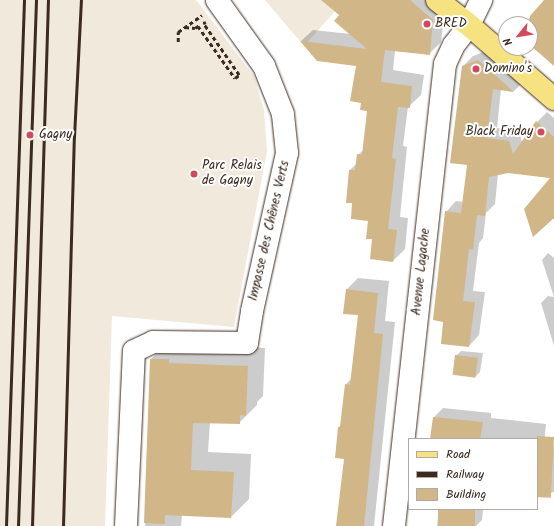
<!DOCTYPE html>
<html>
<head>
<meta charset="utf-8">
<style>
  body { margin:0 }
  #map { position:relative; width:554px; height:526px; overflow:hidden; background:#fff; font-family:Kalam,sans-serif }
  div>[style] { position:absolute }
  .built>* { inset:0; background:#f1e9db }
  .shadow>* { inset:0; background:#0003 }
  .building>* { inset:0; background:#d1b687; transform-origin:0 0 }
  .path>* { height:2.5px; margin-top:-1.25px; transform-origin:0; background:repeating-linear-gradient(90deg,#3b2a1e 0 4px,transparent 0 7px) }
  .roads { filter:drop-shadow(0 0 1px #3b2a1e) drop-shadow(0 0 1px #3b2a1e) }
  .street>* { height:22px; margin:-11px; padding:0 11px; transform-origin:11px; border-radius:11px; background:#fff }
  .primary>* { height:22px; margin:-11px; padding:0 11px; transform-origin:11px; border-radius:11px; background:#f6e281 }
  .rail>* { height:3px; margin:-1.5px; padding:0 1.5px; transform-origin:1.5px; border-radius:1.5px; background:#3b2a1e }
  .dots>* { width:11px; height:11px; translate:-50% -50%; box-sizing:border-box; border:2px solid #fff; border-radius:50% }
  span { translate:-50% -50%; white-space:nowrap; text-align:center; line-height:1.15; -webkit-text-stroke:4px #fff; paint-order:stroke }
  .poi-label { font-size:13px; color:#3b2a1e }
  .left { translate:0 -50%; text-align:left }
  .right { translate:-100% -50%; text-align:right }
  .street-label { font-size:13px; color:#3b2a1e }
  .legend { position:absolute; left:408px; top:438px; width:130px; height:72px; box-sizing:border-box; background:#fff; border:1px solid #b1aaa5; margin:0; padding:5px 7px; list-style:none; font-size:12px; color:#3b2a1e }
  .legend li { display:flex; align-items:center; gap:8px; height:20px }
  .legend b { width:20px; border:1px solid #b1aaa5 }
  .north { position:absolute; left:498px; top:16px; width:40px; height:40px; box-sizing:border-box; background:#fff; border:1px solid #b1aaa5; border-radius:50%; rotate:240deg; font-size:11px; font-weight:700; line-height:16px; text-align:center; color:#3b2a1e }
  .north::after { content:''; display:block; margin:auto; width:14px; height:18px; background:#d1495b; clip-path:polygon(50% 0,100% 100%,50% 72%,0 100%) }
</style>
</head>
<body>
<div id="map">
  <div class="built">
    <i style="clip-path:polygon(0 0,196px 0,254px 76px,264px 110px,267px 151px,234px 327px,112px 316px,105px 526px,0 526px)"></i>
    <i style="clip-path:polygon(265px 0,345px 0,304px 46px)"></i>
  </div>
  <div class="shadow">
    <i style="clip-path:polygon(330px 0,436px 0,445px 8px,441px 42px,429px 54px,395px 51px,393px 70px,424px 75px,421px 95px,408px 107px,403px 146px,407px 147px,400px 217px,408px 218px,405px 249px,393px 261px,373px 238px,369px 220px,353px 202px,350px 170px,357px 163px,358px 155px,363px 150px,368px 110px,362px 102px,357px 65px,301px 41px,313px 30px,351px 34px)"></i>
    <i style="clip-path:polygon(545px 0,554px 0,554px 65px,530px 44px,530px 24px,524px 24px)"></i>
    <i style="clip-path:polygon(489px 50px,524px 81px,514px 91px,501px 89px,497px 128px,519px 131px,522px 142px,537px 122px,547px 112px,554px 118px,554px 219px,552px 218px,552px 178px,507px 172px,498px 174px,495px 204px,486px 213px,483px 238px,479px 243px,473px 291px,485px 292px,479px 335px,469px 346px,445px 321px,446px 212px,456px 201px,463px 202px,468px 164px,463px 66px,473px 56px)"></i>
    <i style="clip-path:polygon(548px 253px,554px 258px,554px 346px,541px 303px,548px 296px,554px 297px,542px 260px)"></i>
    <i style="clip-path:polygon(358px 278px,389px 281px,385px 321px,395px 322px,374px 526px,337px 526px,345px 458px,339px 427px,341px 424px,346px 384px,351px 379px,359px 315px,347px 289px)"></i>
    <i style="clip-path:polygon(169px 341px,187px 345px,265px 348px,263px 396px,257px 402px,257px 405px,239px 423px,210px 422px,208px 452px,251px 454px,249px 499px,231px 517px,182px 515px,181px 526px,145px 526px,151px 359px)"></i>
    <i style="clip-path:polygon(461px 351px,483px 353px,480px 372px,475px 377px,456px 356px)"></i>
    <i style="clip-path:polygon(443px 408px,491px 413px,491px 418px,546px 424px,544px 445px,554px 446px,554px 492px,537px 496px,537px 439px,431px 439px,434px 417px)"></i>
    <i style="clip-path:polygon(439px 509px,483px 509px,482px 520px,476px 526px,437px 526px)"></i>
  </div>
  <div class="building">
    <i style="clip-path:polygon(321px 0,410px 0,433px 20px,430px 55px,385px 50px,381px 82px,412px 86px,410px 108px,398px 107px,392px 158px,396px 159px,388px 229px,397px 230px,393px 262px,370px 259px,372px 239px,366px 239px,368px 221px,351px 219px,352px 203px,346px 203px,349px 170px,355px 170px,357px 154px,362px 155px,367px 111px,360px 110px,361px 103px,350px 101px,356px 66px,317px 61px,300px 41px,367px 49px,334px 21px,339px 15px)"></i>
    <i style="clip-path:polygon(544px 0,554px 0,554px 66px,530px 45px,530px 16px)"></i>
    <i style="clip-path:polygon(478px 60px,514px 92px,493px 89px,487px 138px,509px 141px,513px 154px,536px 121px,554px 137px,554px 218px,533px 237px,524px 209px,550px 178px,508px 173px,489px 177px,485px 216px,477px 215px,473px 250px,469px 249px,463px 301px,475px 302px,469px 347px,441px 344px,443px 322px,433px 320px,445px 211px,461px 213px,467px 165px,450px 163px,462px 66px)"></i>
    <i style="clip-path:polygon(346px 289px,378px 293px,374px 333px,383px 334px,364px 526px,336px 526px,344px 459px,335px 458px,338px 427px,340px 427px,345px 384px,350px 385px,358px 315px,343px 314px)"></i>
    <i style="left:455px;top:355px;width:23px;height:20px;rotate:7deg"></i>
    <i style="clip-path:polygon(150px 359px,169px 359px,169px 363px,248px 366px,246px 416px,240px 415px,240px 424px,193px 423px,191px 470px,234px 472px,231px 518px,165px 515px,165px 524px,144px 523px)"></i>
    <i style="clip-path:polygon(433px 417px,483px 422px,480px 439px,430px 439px)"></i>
    <i style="left:537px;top:436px;width:17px;height:61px;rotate:3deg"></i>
    <i style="left:438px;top:509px;width:37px;height:17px"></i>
  </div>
  <div class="path">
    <i style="left:185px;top:27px;width:10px;rotate:6deg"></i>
    <i style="left:195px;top:28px;width:4px;rotate:-34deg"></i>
    <i style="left:198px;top:26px;width:64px;rotate:54.6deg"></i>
    <i style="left:235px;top:78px;width:5px;rotate:-37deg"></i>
    <i style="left:239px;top:75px;width:63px;rotate:-124.7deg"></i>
    <i style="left:203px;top:23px;width:3px;rotate:-18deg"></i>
    <i style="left:178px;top:42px;width:10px;rotate:-90deg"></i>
    <i style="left:178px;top:32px;width:29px;rotate:-35deg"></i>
  </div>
  <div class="roads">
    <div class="street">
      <i style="left:126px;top:526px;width:175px;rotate:-87.4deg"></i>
      <i style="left:134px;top:351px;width:21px;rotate:-25deg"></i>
      <i style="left:153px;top:342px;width:94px;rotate:0.6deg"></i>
      <i style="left:247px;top:343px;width:32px;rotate:-81deg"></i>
      <i style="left:252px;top:311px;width:162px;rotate:-77.5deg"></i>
      <i style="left:287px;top:153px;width:39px;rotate:-96deg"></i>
      <i style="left:283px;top:114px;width:52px;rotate:-111.6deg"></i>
      <i style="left:264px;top:66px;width:81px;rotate:-125.5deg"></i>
      <i style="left:394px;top:526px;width:465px;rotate:-83.7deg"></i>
      <i style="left:445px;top:64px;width:21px;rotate:-65deg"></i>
      <i style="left:454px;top:45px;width:25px;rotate:-53deg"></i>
      <i style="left:469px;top:25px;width:28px;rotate:-64deg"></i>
    </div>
    <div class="primary">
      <i style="left:437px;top:0;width:41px;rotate:38deg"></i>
      <i style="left:469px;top:25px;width:113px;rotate:41deg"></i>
    </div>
  </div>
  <div class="rail">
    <i style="left:6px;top:526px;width:526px;rotate:-88.04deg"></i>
    <i style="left:18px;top:526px;width:526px;rotate:-88.04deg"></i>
    <i style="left:32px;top:526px;width:526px;rotate:-88.26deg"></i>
    <i style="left:63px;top:526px;width:389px;rotate:-88.4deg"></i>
    <i style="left:74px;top:137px;width:137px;rotate:-87.1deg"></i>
  </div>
  <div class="dots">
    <i style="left:427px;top:24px;background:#d1495b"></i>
    <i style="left:476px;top:69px;background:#d1495b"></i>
    <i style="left:541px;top:132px;background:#d1495b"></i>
    <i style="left:30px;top:135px;background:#d1495b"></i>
    <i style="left:194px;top:174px;background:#d1495b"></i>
  </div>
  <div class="poi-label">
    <span class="left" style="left:435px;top:24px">BRED</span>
    <span class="left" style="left:484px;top:69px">Domino's</span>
    <span class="right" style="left:533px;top:132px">Black Friday</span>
    <span class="left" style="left:39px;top:135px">Gagny</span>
    <span class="left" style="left:202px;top:174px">Parc Relais<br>de Gagny</span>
  </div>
  <div class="street-label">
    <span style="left:270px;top:231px;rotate:-77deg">Impasse des Chênes Verts</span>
    <span style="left:422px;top:272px;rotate:-84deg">Avenue Lagache</span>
  </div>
  <ul class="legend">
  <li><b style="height:5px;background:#f6e281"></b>Road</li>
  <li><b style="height:5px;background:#3b2a1e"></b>Railway</li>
  <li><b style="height:11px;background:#d1b687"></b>Building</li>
  </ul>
  <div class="north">N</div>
</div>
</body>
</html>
